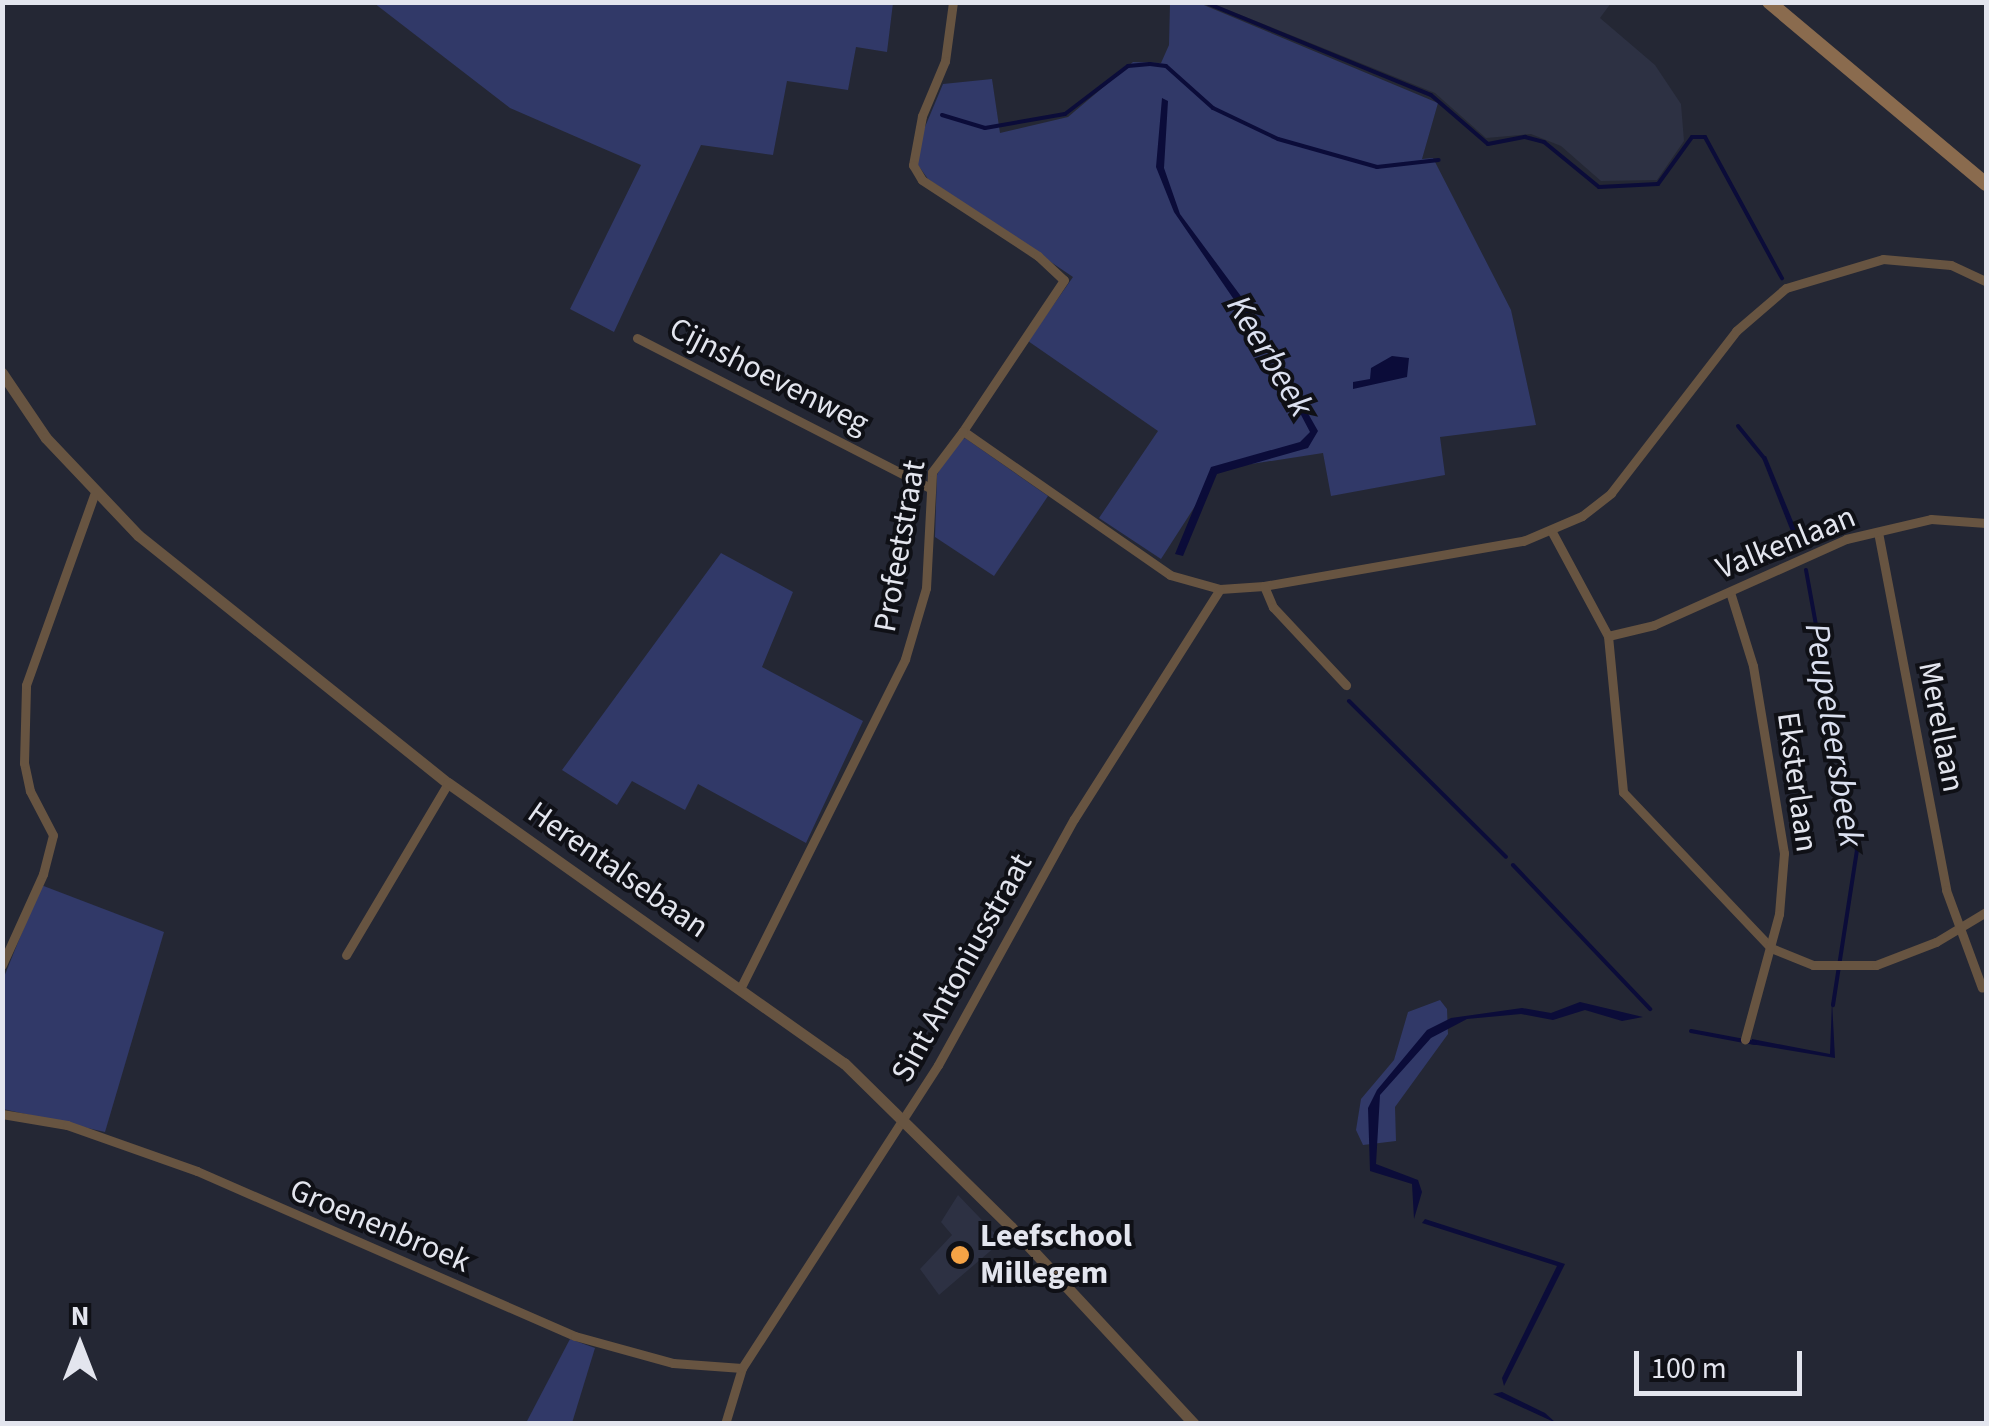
<!DOCTYPE html>
<html>
<head>
<meta charset="utf-8">
<style>
  body { margin:0 }
  #map { position:relative; width:1989px; height:1426px; overflow:hidden; background:#242734; font-family:"Source Sans 3",sans-serif }
  div>[style] { position:absolute }
  .built>* { inset:0; background:#2d3143 }
  .green>* { inset:0; background:#313968 }
  .water>* { inset:0; background:#0b0c39 }
  .stream>* { height:4px; margin:-2px; padding:0 2px; transform-origin:2px; border-radius:2px; background:#0b0c39 }
  .minor>* { height:9px; margin:-4.5px; padding:0 4.5px; transform-origin:4.5px; border-radius:4.5px; background:#675441 }
  .tertiary>* { height:11px; margin:-5.5px; padding:0 5.5px; transform-origin:5.5px; border-radius:5.5px; background:#675441 }
  .secondary>* { height:14px; margin:-7px; padding:0 7px; transform-origin:7px; border-radius:7px; background:#8a6b4e }
  .dots>* { width:28px; height:28px; translate:-50% -50%; box-sizing:border-box; border:5px solid #0f1016; border-radius:50% }
  span { translate:-50% -50%; white-space:nowrap; text-align:center; line-height:1.15; -webkit-text-stroke:8px #0f1016; paint-order:stroke }
  .street-label { font-size:32px; color:#e3e5ee }
  .poi-label { font-size:32px; color:#e3e5ee; font-weight:700 }
  .left { translate:0 -50%; text-align:left }
  .water-label { font-size:35px; color:#dbe0f0; font-style:italic }
  .frame { position:absolute; inset:0; border:5px solid #e3e5ee; pointer-events:none }
  .north { position:absolute; left:30px; top:1296px; width:100px; height:100px; -webkit-text-stroke:8px #0f1016; paint-order:stroke; rotate:0deg; font-size:28px; font-weight:700; line-height:40px; text-align:center; color:#e3e5ee }
  .north::after { content:''; display:block; margin:auto; width:35px; height:45px; background:#e3e5ee; clip-path:polygon(50% 0,100% 100%,50% 72%,0 100%) }
  .scale { position:absolute; left:1634px; top:1351px; width:168px; height:45px; box-sizing:border-box; border:5px solid #e3e5ee; border-top:0; padding-left:12px; font-size:30px; line-height:35px; white-space:nowrap; color:#e3e5ee; -webkit-text-stroke:8px #0f1016; paint-order:stroke }
</style>
</head>
<body>
<div id="map">
  <div class="built">
    <i style="clip-path:polygon(1211px 3px,1611px 3px,1600px 18px,1655px 65px,1681px 104px,1684px 141px,1657px 180px,1601px 181px,1561px 146px,1531px 134px,1486px 138px,1435px 93px)"></i>
    <i style="clip-path:polygon(958px 1195px,1002px 1241px,939px 1295px,920px 1269px,952px 1235px,941px 1222px)"></i>
  </div>
  <div class="green">
    <i style="clip-path:polygon(374px 3px,893px 3px,887px 52px,856px 47px,848px 90px,787px 81px,773px 155px,701px 145px,614px 332px,570px 309px,641px 165px,510px 108px)"></i>
    <i style="clip-path:polygon(1170px 3px,1199px 3px,1438px 103px,1422px 159px,1433px 158px,1511px 310px,1536px 425px,1440px 437px,1445px 475px,1331px 496px,1323px 453px,1219px 469px,1161px 559px,1099px 518px,1158px 431px,1028px 341px,1073px 277px,928px 179px,918px 165px,917px 146px,943px 84px,992px 79px,1000px 133px,1068px 117px,1133px 62px,1161px 63px,1169px 45px)"></i>
    <i style="clip-path:polygon(965px 438px,1048px 496px,994px 576px,935px 537px,937px 475px,952px 445px)"></i>
    <i style="clip-path:polygon(721px 553px,793px 592px,762px 667px,863px 721px,806px 843px,698px 784px,685px 810px,632px 781px,617px 805px,562px 770px)"></i>
    <i style="clip-path:polygon(41px 885px,164px 932px,105px 1132px,3px 1109px,2px 982px)"></i>
    <i style="clip-path:polygon(1440px 1000px,1447px 1009px,1448px 1034px,1395px 1107px,1396px 1141px,1363px 1145px,1356px 1130px,1361px 1099px,1394px 1060px,1408px 1012px)"></i>
    <i style="clip-path:polygon(570px 1339px,595px 1348px,572px 1423px,526px 1423px)"></i>
  </div>
  <div class="water">
    <i style="clip-path:polygon(1162px 98px,1168px 101px,1164px 168px,1180px 214px,1243px 299px,1318px 431px,1308px 448px,1217px 474px,1183px 556px,1175px 554px,1211px 467px,1300px 442px,1310px 432px,1261px 339px,1174px 212px,1156px 167px)"></i>
    <i style="clip-path:polygon(1392px 356px,1409px 358px,1407px 377px,1353px 389px,1353px 382px,1370px 379px,1371px 368px)"></i>
    <i style="clip-path:polygon(1766px 456px,1803px 546px,1798px 549px,1762px 458px)"></i>
    <i style="clip-path:polygon(1832px 1001px,1835px 1058px,1751px 1044px,1752px 1039px,1830px 1054px)"></i>
    <i style="clip-path:polygon(1580px 1002px,1643px 1017px,1622px 1021px,1585px 1010px,1553px 1020px,1521px 1014px,1467px 1019px,1431px 1038px,1380px 1095px,1376px 1164px,1418px 1180px,1422px 1192px,1414px 1219px,1412px 1184px,1370px 1171px,1368px 1108px,1377px 1090px,1427px 1030px,1451px 1018px,1522px 1008px,1551px 1013px)"></i>
    <i style="clip-path:polygon(1425px 1219px,1565px 1264px,1504px 1386px,1502px 1378px,1557px 1266px,1422px 1223px)"></i>
    <i style="clip-path:polygon(1502px 1392px,1545px 1413px,1556px 1423px,1493px 1394px)"></i>
  </div>
  <div class="stream">
    <i style="left:1204px;top:2px;width:245px;rotate:22.3deg"></i>
    <i style="left:1431px;top:95px;width:75px;rotate:40.7deg"></i>
    <i style="left:1488px;top:144px;width:38px;rotate:-11deg"></i>
    <i style="left:1525px;top:137px;width:20px;rotate:15deg"></i>
    <i style="left:1544px;top:142px;width:71px;rotate:39.3deg"></i>
    <i style="left:1599px;top:187px;width:59px;rotate:-2.9deg"></i>
    <i style="left:1658px;top:184px;width:58px;rotate:-54.1deg"></i>
    <i style="left:1692px;top:137px;width:13px"></i>
    <i style="left:1705px;top:137px;width:161px;rotate:61.4deg"></i>
    <i style="left:942px;top:115px;width:45px;rotate:16.8deg"></i>
    <i style="left:985px;top:128px;width:81px;rotate:-9.9deg"></i>
    <i style="left:1065px;top:114px;width:79px;rotate:-37.3deg"></i>
    <i style="left:1128px;top:66px;width:22px;rotate:-5deg"></i>
    <i style="left:1150px;top:64px;width:16px;rotate:7deg"></i>
    <i style="left:1166px;top:66px;width:63px;rotate:41.8deg"></i>
    <i style="left:1213px;top:108px;width:72px;rotate:25.5deg"></i>
    <i style="left:1278px;top:139px;width:103px;rotate:15.8deg"></i>
    <i style="left:1377px;top:167px;width:62px;rotate:-6.4deg"></i>
    <i style="left:1738px;top:426px;width:41px;rotate:50.9deg"></i>
    <i style="left:1806px;top:570px;width:285px;rotate:79.7deg"></i>
    <i style="left:1857px;top:850px;width:157px;rotate:98.8deg"></i>
    <i style="left:1349px;top:701px;width:221px;rotate:44.8deg"></i>
    <i style="left:1513px;top:865px;width:199px;rotate:46.4deg"></i>
    <i style="left:1691px;top:1031px;width:65px;rotate:10.6deg"></i>
  </div>
  <div class="minor">
    <i style="left:953px;top:2px;width:60px;rotate:97.7deg"></i>
    <i style="left:945px;top:61px;width:60px;rotate:112.7deg"></i>
    <i style="left:922px;top:116px;width:50px;rotate:100.4deg"></i>
    <i style="left:913px;top:165px;width:17px;rotate:59deg"></i>
    <i style="left:922px;top:180px;width:139px;rotate:33.2deg"></i>
    <i style="left:1038px;top:256px;width:35px;rotate:43deg"></i>
    <i style="left:1064px;top:280px;width:182px;rotate:123.8deg"></i>
    <i style="left:637px;top:338px;width:329px;rotate:27.1deg"></i>
    <i style="left:963px;top:431px;width:252px;rotate:34.8deg"></i>
    <i style="left:1170px;top:575px;width:52px;rotate:15.6deg"></i>
    <i style="left:1220px;top:589px;width:44px;rotate:-3.9deg"></i>
    <i style="left:1264px;top:586px;width:263px;rotate:-9.9deg"></i>
    <i style="left:1523px;top:541px;width:64px;rotate:-23deg"></i>
    <i style="left:1582px;top:516px;width:37px;rotate:-38deg"></i>
    <i style="left:1611px;top:493px;width:205px;rotate:-52.3deg"></i>
    <i style="left:1736px;top:331px;width:66px;rotate:-40.7deg"></i>
    <i style="left:1786px;top:288px;width:101px;rotate:-16.6deg"></i>
    <i style="left:1883px;top:259px;width:68px;rotate:5deg"></i>
    <i style="left:1951px;top:265px;width:38px;rotate:25deg"></i>
    <i style="left:1552px;top:532px;width:118px;rotate:61.7deg"></i>
    <i style="left:1608px;top:636px;width:157px;rotate:84.5deg"></i>
    <i style="left:1623px;top:792px;width:215px;rotate:46.5deg"></i>
    <i style="left:1771px;top:948px;width:45px;rotate:22deg"></i>
    <i style="left:1813px;top:965px;width:63px"></i>
    <i style="left:1876px;top:965px;width:64px;rotate:-21deg"></i>
    <i style="left:1936px;top:942px;width:58px;rotate:-31deg"></i>
    <i style="left:1878px;top:532px;width:364px;rotate:79.2deg"></i>
    <i style="left:1946px;top:890px;width:104px;rotate:69.8deg"></i>
    <i style="left:1264px;top:586px;width:23px;rotate:67deg"></i>
    <i style="left:1273px;top:607px;width:107px;rotate:46.9deg"></i>
    <i style="left:1730px;top:592px;width:77px;rotate:72.7deg"></i>
    <i style="left:1753px;top:666px;width:190px;rotate:80.6deg"></i>
    <i style="left:1784px;top:853px;width:61px;rotate:94.7deg"></i>
    <i style="left:1779px;top:914px;width:130px;rotate:105.2deg"></i>
    <i style="left:1608px;top:636px;width:47px;rotate:-13.4deg"></i>
    <i style="left:1654px;top:625px;width:210px;rotate:-24.1deg"></i>
    <i style="left:1846px;top:539px;width:87px;rotate:-13.2deg"></i>
    <i style="left:1931px;top:519px;width:55px;rotate:4.2deg"></i>
    <i style="left:346px;top:955px;width:200px;rotate:-59.3deg"></i>
    <i style="left:2px;top:965px;width:100px;rotate:-65.7deg"></i>
    <i style="left:43px;top:874px;width:40px;rotate:-75.6deg"></i>
    <i style="left:53px;top:835px;width:50px;rotate:-117.6deg"></i>
    <i style="left:30px;top:791px;width:29px;rotate:-102deg"></i>
    <i style="left:24px;top:763px;width:78px;rotate:-88.5deg"></i>
    <i style="left:26px;top:685px;width:202px;rotate:-70.3deg"></i>
    <i style="left:740px;top:989px;width:369px;rotate:-63.4deg"></i>
    <i style="left:905px;top:659px;width:74px;rotate:-73.5deg"></i>
    <i style="left:926px;top:588px;width:116px;rotate:-87deg"></i>
    <i style="left:932px;top:472px;width:51px;rotate:-52.9deg"></i>
    <i style="left:2px;top:1114px;width:66px;rotate:9.6deg"></i>
    <i style="left:67px;top:1125px;width:138px;rotate:19.5deg"></i>
    <i style="left:197px;top:1171px;width:412px;rotate:23.6deg"></i>
    <i style="left:575px;top:1336px;width:102px;rotate:15.4deg"></i>
    <i style="left:673px;top:1363px;width:69px;rotate:4.1deg"></i>
    <i style="left:725px;top:1424px;width:59px;rotate:-73.1deg"></i>
    <i style="left:742px;top:1368px;width:361px;rotate:-57.1deg"></i>
    <i style="left:938px;top:1065px;width:281px;rotate:-61.1deg"></i>
    <i style="left:1074px;top:819px;width:272px;rotate:-57.6deg"></i>
  </div>
  <div class="tertiary">
    <i style="left:2px;top:373px;width:78px;rotate:55.9deg"></i>
    <i style="left:46px;top:438px;width:134px;rotate:46.5deg"></i>
    <i style="left:138px;top:535px;width:397px;rotate:38.7deg"></i>
    <i style="left:448px;top:783px;width:485px;rotate:35.3deg"></i>
    <i style="left:844px;top:1063px;width:234px;rotate:44.5deg"></i>
    <i style="left:1011px;top:1227px;width:269px;rotate:47.1deg"></i>
  </div>
  <div class="secondary">
    <i style="left:1769px;top:2px;width:283px;rotate:40deg"></i>
  </div>
  <div class="dots">
    <i style="left:960px;top:1255px;background:#f5a346"></i>
  </div>
  <div class="street-label">
    <span style="left:769px;top:376px;rotate:27deg">Cijnshoevenweg</span>
    <span style="left:1786px;top:543px;rotate:-22deg">Valkenlaan</span>
    <span style="left:900px;top:546px;rotate:-80deg">Profeetstraat</span>
    <span style="left:1941px;top:727px;rotate:79deg">Merellaan</span>
    <span style="left:1797px;top:782px;rotate:82deg">Eksterlaan</span>
    <span style="left:618px;top:870px;rotate:35deg">Herentalsebaan</span>
    <span style="left:962px;top:968px;rotate:-61deg">Sint Antoniusstraat</span>
    <span style="left:380px;top:1226px;rotate:23deg">Groenenbroek</span>
  </div>
  <div class="poi-label">
    <span class="left" style="left:980px;top:1255px">Leefschool<br>Millegem</span>
  </div>
  <div class="water-label">
    <span style="left:1270px;top:356px;rotate:59deg">Keerbeek</span>
    <span style="left:1834px;top:735px;rotate:81deg">Peupeleersbeek</span>
  </div>
  <div class="frame"></div>
  <div class="north">N</div>
  <div class="scale">100 m</div>
</div>
</body>
</html>
